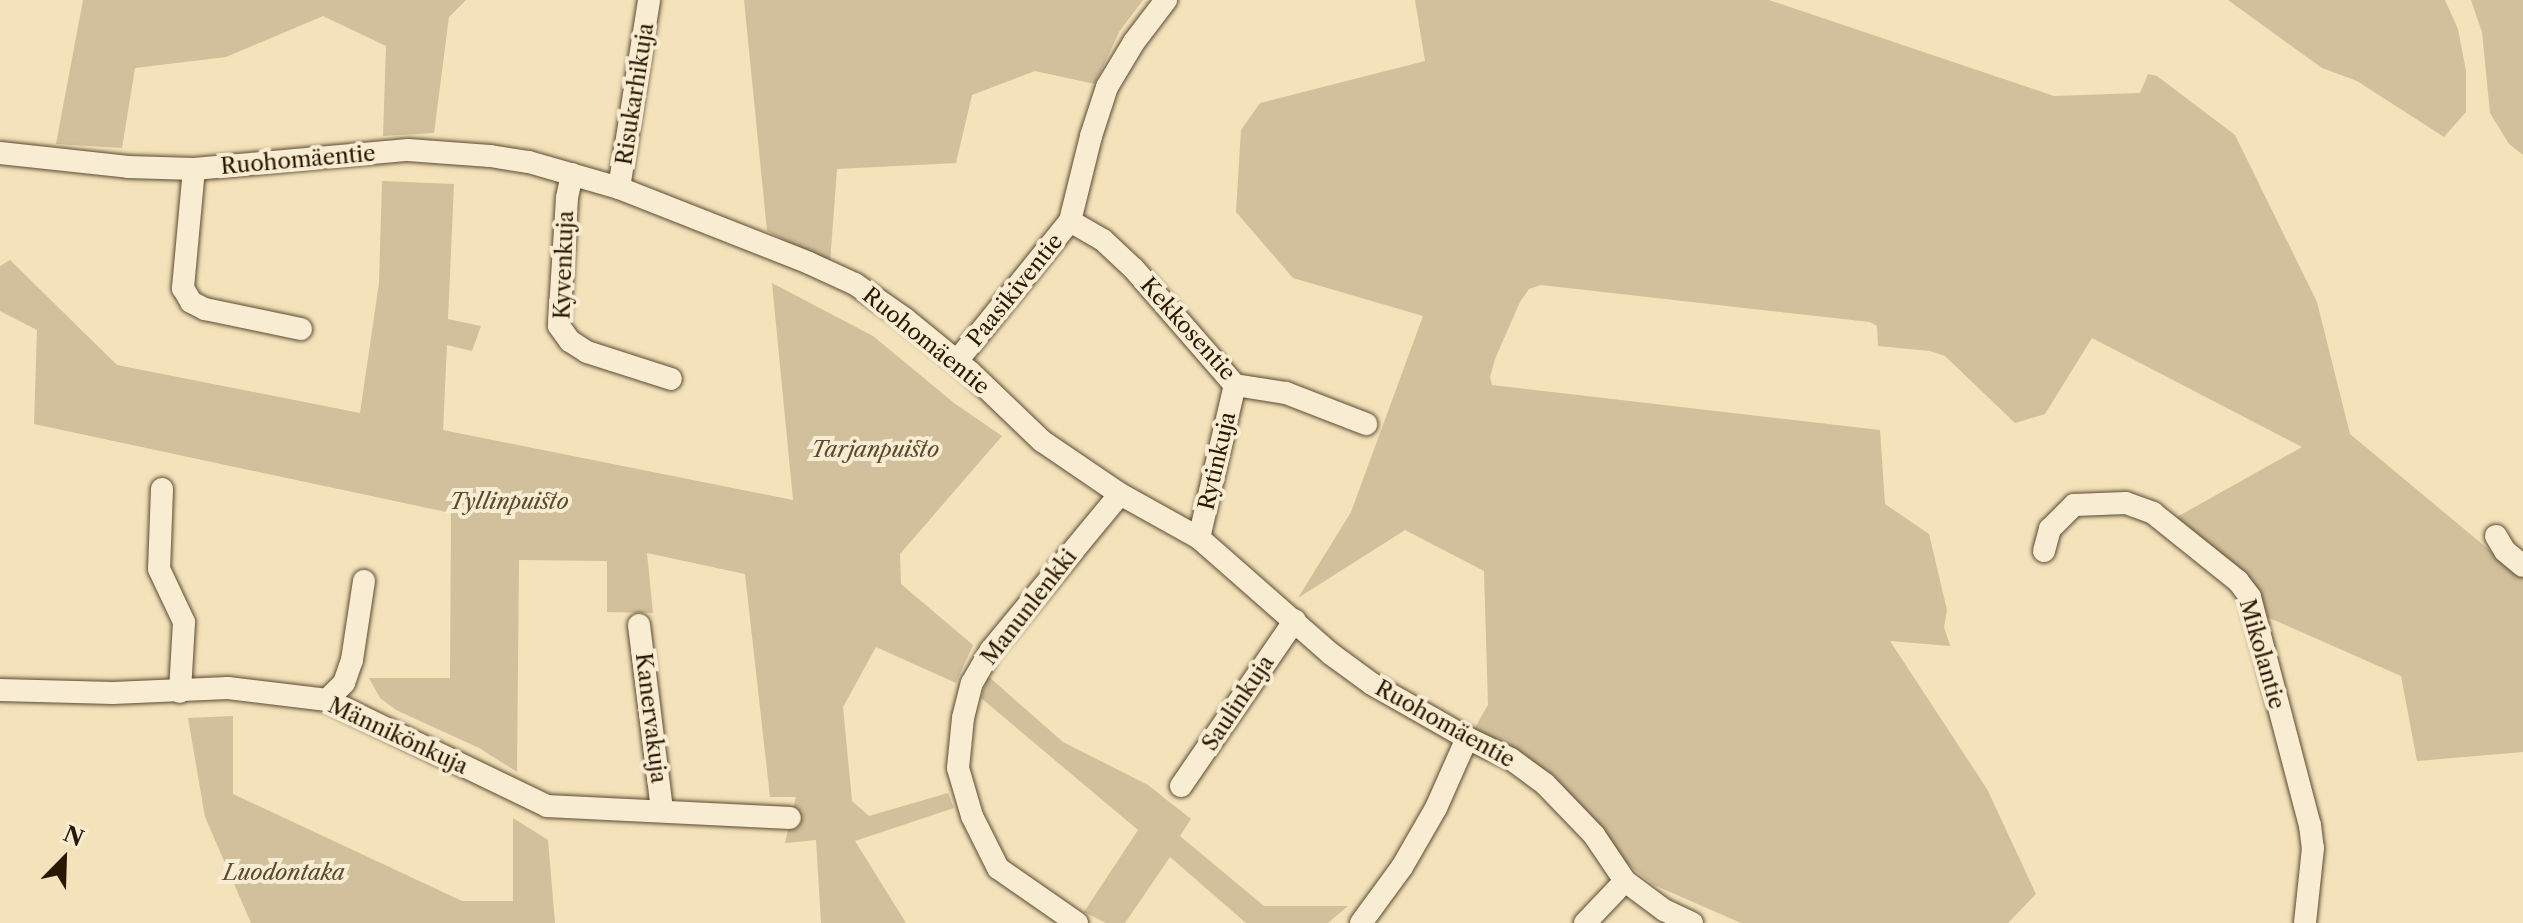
<!DOCTYPE html>
<html>
<head>
<meta charset="utf-8">
<style>
  body { margin:0 }
  #map { position:relative; width:2523px; height:923px; overflow:hidden; background:#f4e2bb; font-family:"Libre Caslon Text",serif }
  div>[style] { position:absolute }
  .green>* { inset:0; background:#d2bf9b }
  .roads { filter:drop-shadow(0 0 2px #5c4a30) drop-shadow(0 0 2px #5c4a30) }
  .minor>* { height:22px; margin:-11px; padding:0 11px; transform-origin:11px; border-radius:11px; background:#f8ecd3 }
  span { translate:-50% -50%; white-space:nowrap; text-align:center; line-height:1.15; -webkit-text-stroke:8px #f8ecd3; paint-order:stroke }
  .street-label { font-size:22px; color:#2a1701 }
  .park-label { font-size:22px; color:#5c492f; font-style:italic }
  .north { position:absolute; left:24px; top:819px; width:80px; height:80px; -webkit-text-stroke:6px #f8ecd3; paint-order:stroke; rotate:23deg; font-size:22px; font-weight:700; line-height:32px; text-align:center; color:#2a1701 }
  .north::after { content:''; display:block; margin:auto; width:28px; height:36px; background:#2a1701; clip-path:polygon(50% 0,100% 100%,50% 72%,0 100%) }
</style>
</head>
<body>
<div id="map">
  <div class="green">
    <i style="clip-path:polygon(83px 0,466px 0,449px 17px,434px 133px,383px 136px,386px 46px,323px 16px,226px 57px,135px 68px,122px 148px,56px 144px)"></i>
    <i style="clip-path:polygon(744px 0,1143px 0,1119px 32px,1095px 84px,1035px 71px,972px 95px,956px 163px,837px 169px,830px 263px,767px 231px)"></i>
    <i style="clip-path:polygon(1415px 0,1769px 0,2054px 96px,2140px 93px,2148px 74px,2157px 76px,2235px 135px,2317px 302px,2350px 434px,2523px 578px,2523px 752px,2417px 761px,2401px 676px,2258px 613px,2230px 562px,2177px 517px,2302px 447px,2092px 338px,2045px 414px,2015px 423px,1945px 356px,1930px 351px,1878px 346px,1877px 326px,1870px 322px,1541px 285px,1529px 289px,1520px 302px,1495px 359px,1490px 377px,1492px 385px,1880px 430px,1885px 504px,1929px 534px,1947px 610px,1944px 627px,1950px 646px,1890px 641px,1987px 789px,2036px 894px,2008px 923px,1741px 923px,1654px 885px,1626px 863px,1604px 835px,1473px 731px,1488px 705px,1484px 571px,1405px 530px,1298px 598px,1351px 512px,1423px 316px,1293px 278px,1236px 212px,1241px 130px,1260px 103px,1425px 61px)"></i>
    <i style="clip-path:polygon(2228px 0,2445px 0,2458px 29px,2466px 71px,2466px 112px,2444px 137px,2357px 81px,2322px 68px)"></i>
    <i style="clip-path:polygon(2471px 0,2523px 0,2523px 155px,2509px 144px,2490px 113px,2482px 32px)"></i>
    <i style="clip-path:polygon(382px 181px,454px 184px,448px 319px,481px 326px,472px 351px,447px 345px,443px 430px,793px 500px,772px 283px,873px 336px,954px 403px,1002px 436px,900px 554px,901px 584px,973px 645px,956px 683px,876px 647px,843px 707px,852px 801px,869px 816px,948px 793px,954px 808px,855px 841px,906px 923px,821px 923px,816px 840px,785px 843px,796px 797px,770px 797px,745px 574px,647px 553px,653px 613px,607px 612px,607px 561px,519px 560px,517px 772px,479px 748px,396px 710px,380px 698px,369px 678px,450px 678px,451px 513px,34px 424px,37px 330px,0 311px,0 266px,10px 260px,117px 365px,360px 413px,379px 283px)"></i>
    <i style="clip-path:polygon(988px 676px,1063px 742px,1148px 785px,1191px 819px,1180px 836px,1264px 906px,1348px 906px,1328px 923px,1246px 923px,1170px 857px,1125px 923px,1106px 923px,1084px 912px,1138px 830px,981px 698px)"></i>
    <i style="clip-path:polygon(233px 716px,233px 794px,462px 901px,513px 901px,513px 818px,548px 840px,555px 923px,251px 923px,205px 817px,188px 718px)"></i>
  </div>
  <div class="roads">
    <div class="minor">
      <i style="left:0;top:153px;width:129px;rotate:6.2deg"></i>
      <i style="left:128px;top:167px;width:66px;rotate:1.7deg"></i>
      <i style="left:194px;top:169px;width:215px;rotate:-5.1deg"></i>
      <i style="left:408px;top:150px;width:82px;rotate:4.2deg"></i>
      <i style="left:490px;top:156px;width:39px;rotate:9deg"></i>
      <i style="left:529px;top:162px;width:94px;rotate:16.1deg"></i>
      <i style="left:619px;top:188px;width:204px;rotate:21.5deg"></i>
      <i style="left:809px;top:263px;width:51px;rotate:24.5deg"></i>
      <i style="left:855px;top:284px;width:60px;rotate:34.8deg"></i>
      <i style="left:904px;top:318px;width:85px;rotate:39.3deg"></i>
      <i style="left:970px;top:372px;width:100px;rotate:43.8deg"></i>
      <i style="left:1042px;top:441px;width:94px;rotate:34.2deg"></i>
      <i style="left:1120px;top:494px;width:90px;rotate:29.1deg"></i>
      <i style="left:1199px;top:538px;width:176px;rotate:41.3deg"></i>
      <i style="left:1331px;top:654px;width:51px;rotate:36.2deg"></i>
      <i style="left:1372px;top:684px;width:109px;rotate:29.6deg"></i>
      <i style="left:1467px;top:738px;width:49px;rotate:25.5deg"></i>
      <i style="left:1511px;top:759px;width:42px;rotate:36.3deg"></i>
      <i style="left:1545px;top:784px;width:71px;rotate:46.1deg"></i>
      <i style="left:1594px;top:835px;width:55px;rotate:56deg"></i>
      <i style="left:1625px;top:881px;width:49px;rotate:36.6deg"></i>
      <i style="left:1664px;top:910px;width:31px;rotate:25deg"></i>
      <i style="left:194px;top:169px;width:120px;rotate:95.3deg"></i>
      <i style="left:183px;top:288px;width:16px;rotate:60deg"></i>
      <i style="left:191px;top:302px;width:16px;rotate:27deg"></i>
      <i style="left:205px;top:309px;width:98px;rotate:11.8deg"></i>
      <i style="left:572px;top:174px;width:25px;rotate:102deg"></i>
      <i style="left:567px;top:198px;width:128px;rotate:93.6deg"></i>
      <i style="left:559px;top:326px;width:19px;rotate:54deg"></i>
      <i style="left:570px;top:341px;width:20px;rotate:33deg"></i>
      <i style="left:587px;top:352px;width:88px;rotate:17.8deg"></i>
      <i style="left:619px;top:188px;width:190px;rotate:-80.9deg"></i>
      <i style="left:1070px;top:221px;width:38px;rotate:30deg"></i>
      <i style="left:1103px;top:240px;width:42px;rotate:43.1deg"></i>
      <i style="left:1134px;top:269px;width:154px;rotate:49deg"></i>
      <i style="left:1235px;top:385px;width:52px;rotate:8.9deg"></i>
      <i style="left:1286px;top:393px;width:86px;rotate:21.2deg"></i>
      <i style="left:957px;top:361px;width:180px;rotate:-51.1deg"></i>
      <i style="left:1070px;top:221px;width:88px;rotate:-76.1deg"></i>
      <i style="left:1091px;top:136px;width:52px;rotate:-71.9deg"></i>
      <i style="left:1107px;top:87px;width:52px;rotate:-59deg"></i>
      <i style="left:1134px;top:42px;width:53px;rotate:-52.7deg"></i>
      <i style="left:162px;top:489px;width:80px;rotate:92.1deg"></i>
      <i style="left:159px;top:569px;width:59px;rotate:64.7deg"></i>
      <i style="left:184px;top:622px;width:70px;rotate:93.3deg"></i>
      <i style="left:2496px;top:536px;width:17px;rotate:59deg"></i>
      <i style="left:2505px;top:551px;width:23px;rotate:40deg"></i>
      <i style="left:1199px;top:538px;width:157px;rotate:-76.8deg"></i>
      <i style="left:2044px;top:551px;width:23px;rotate:-75deg"></i>
      <i style="left:2050px;top:529px;width:34px;rotate:-45deg"></i>
      <i style="left:2074px;top:505px;width:52px;rotate:-2.2deg"></i>
      <i style="left:2126px;top:503px;width:29px;rotate:20deg"></i>
      <i style="left:2153px;top:513px;width:109px;rotate:38.7deg"></i>
      <i style="left:2238px;top:581px;width:20px;rotate:53deg"></i>
      <i style="left:2250px;top:597px;width:236px;rotate:75.3deg"></i>
      <i style="left:2310px;top:825px;width:23px;rotate:83deg"></i>
      <i style="left:2313px;top:848px;width:75px;rotate:96.1deg"></i>
      <i style="left:639px;top:625px;width:186px;rotate:82.9deg"></i>
      <i style="left:0;top:690px;width:113px;rotate:1.5deg"></i>
      <i style="left:113px;top:693px;width:115px;rotate:-2.5deg"></i>
      <i style="left:228px;top:688px;width:100px;rotate:6.9deg"></i>
      <i style="left:327px;top:700px;width:244px;rotate:25.7deg"></i>
      <i style="left:547px;top:806px;width:243px;rotate:2.8deg"></i>
      <i style="left:327px;top:700px;width:24px;rotate:-45deg"></i>
      <i style="left:344px;top:683px;width:24px;rotate:-71deg"></i>
      <i style="left:352px;top:660px;width:80px;rotate:-81.4deg"></i>
      <i style="left:1181px;top:786px;width:201px;rotate:-55.5deg"></i>
      <i style="left:1077px;top:923px;width:96px;rotate:-145.2deg"></i>
      <i style="left:998px;top:868px;width:58px;rotate:-116.6deg"></i>
      <i style="left:972px;top:816px;width:50px;rotate:-106.3deg"></i>
      <i style="left:958px;top:768px;width:50px;rotate:-84.3deg"></i>
      <i style="left:963px;top:718px;width:36px;rotate:-76deg"></i>
      <i style="left:972px;top:683px;width:38px;rotate:-60deg"></i>
      <i style="left:991px;top:650px;width:202px;rotate:-50.4deg"></i>
      <i style="left:1361px;top:923px;width:69px;rotate:-53.8deg"></i>
      <i style="left:1402px;top:867px;width:68px;rotate:-60deg"></i>
      <i style="left:1436px;top:808px;width:77px;rotate:-66.1deg"></i>
      <i style="left:1585px;top:923px;width:58px;rotate:-46.4deg"></i>
    </div>
  </div>
  <div class="street-label">
    <span style="left:635px;top:94px;rotate:-81deg">Risukarhikuja</span>
    <span style="left:298px;top:160px;rotate:-5deg">Ruohomäentie</span>
    <span style="left:564px;top:265px;rotate:-88deg">Kyvenkuja</span>
    <span style="left:1015px;top:290px;rotate:-51deg">Paasikiventie</span>
    <span style="left:1188px;top:329px;rotate:48deg">Kekkosentie</span>
    <span style="left:926px;top:341px;rotate:39deg">Ruohomäentie</span>
    <span style="left:1217px;top:461px;rotate:-77deg">Rytinkuja</span>
    <span style="left:1029px;top:607px;rotate:-52deg">Manunlenkki</span>
    <span style="left:2262px;top:654px;rotate:74deg">Mikolantie</span>
    <span style="left:1238px;top:703px;rotate:-56deg">Saulinkuja</span>
    <span style="left:651px;top:718px;rotate:83deg">Kanervakuja</span>
    <span style="left:1445px;top:724px;rotate:29deg">Ruohomäentie</span>
    <span style="left:398px;top:736px;rotate:25deg">Männikönkuja</span>
  </div>
  <div class="park-label">
    <span style="left:875px;top:450px">Tarjanpuisto</span>
    <span style="left:509px;top:502px">Tyllinpuisto</span>
    <span style="left:284px;top:873px">Luodontaka</span>
  </div>
  <div class="north">N</div>
</div>
</body>
</html>
